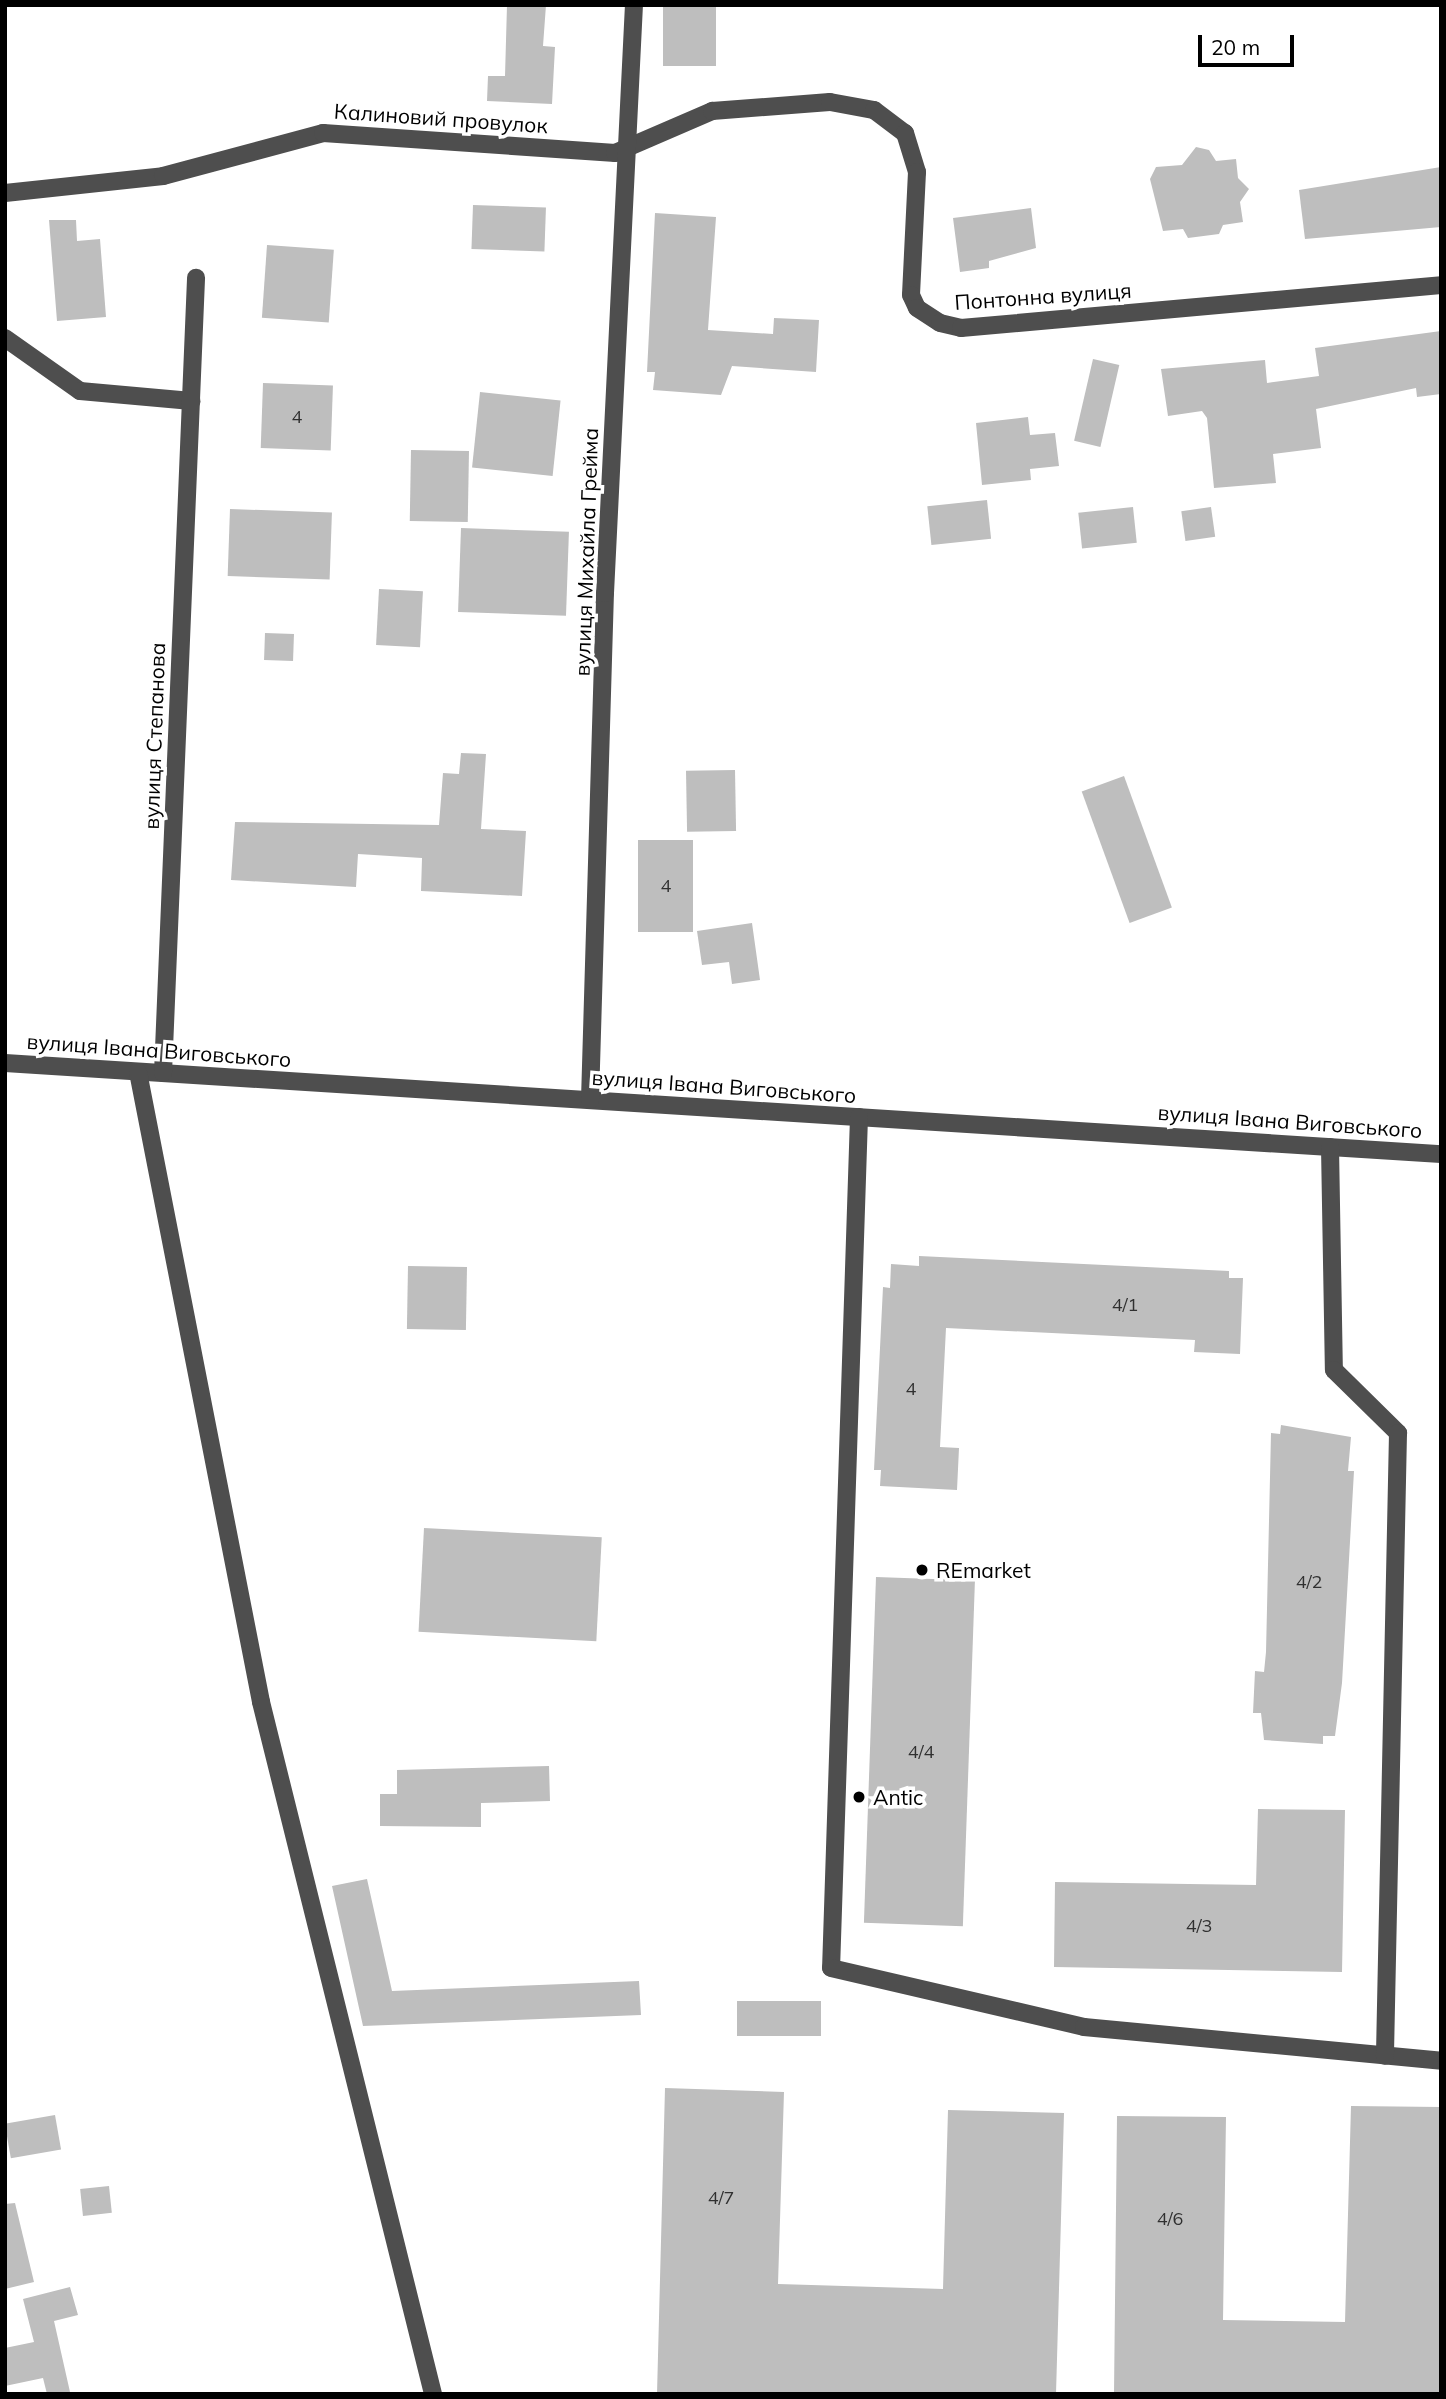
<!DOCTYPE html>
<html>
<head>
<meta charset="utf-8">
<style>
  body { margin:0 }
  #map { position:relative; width:1446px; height:2399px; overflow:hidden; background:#fff; font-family:Mulish,sans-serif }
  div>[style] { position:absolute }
  .building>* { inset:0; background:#bebebe; transform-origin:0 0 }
  .minor>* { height:18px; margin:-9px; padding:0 9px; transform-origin:9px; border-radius:9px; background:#4e4e4e }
  .dots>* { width:19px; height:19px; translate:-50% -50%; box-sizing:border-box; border:4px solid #fff; border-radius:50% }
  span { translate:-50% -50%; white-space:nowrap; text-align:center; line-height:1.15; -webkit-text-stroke:7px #fff; paint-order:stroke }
  .number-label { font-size:18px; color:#303030 }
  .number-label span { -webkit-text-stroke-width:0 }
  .street-label { font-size:21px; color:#000 }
  .poi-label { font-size:21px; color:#000 }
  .left { translate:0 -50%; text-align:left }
  .frame { position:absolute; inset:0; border:7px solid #000; pointer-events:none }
  .scale { position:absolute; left:1198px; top:35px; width:96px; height:32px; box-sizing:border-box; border:4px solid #000; border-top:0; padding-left:9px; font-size:21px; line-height:24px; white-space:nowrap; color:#000; -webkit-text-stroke:5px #fff; paint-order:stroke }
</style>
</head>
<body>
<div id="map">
  <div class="building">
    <i style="clip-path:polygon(507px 5px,546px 5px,543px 46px,555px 47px,552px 104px,487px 101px,488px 76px,505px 76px)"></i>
    <i style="left:663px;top:5px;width:53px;height:61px"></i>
    <i style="clip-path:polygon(1196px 147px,1209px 150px,1216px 161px,1236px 159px,1238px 178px,1249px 189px,1240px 202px,1243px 222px,1223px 225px,1219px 234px,1188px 238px,1183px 229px,1163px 231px,1150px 179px,1156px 167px,1182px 165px)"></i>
    <i style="clip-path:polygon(1441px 167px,1441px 227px,1305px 239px,1299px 190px)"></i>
    <i style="left:473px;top:205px;width:73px;height:44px;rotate:2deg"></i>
    <i style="clip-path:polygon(1031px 208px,1036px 248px,989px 261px,989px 268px,960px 272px,953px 218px)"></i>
    <i style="clip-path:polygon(655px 213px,716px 217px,708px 330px,773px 334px,774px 318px,819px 320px,816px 372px,732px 366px,721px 395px,653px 390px,655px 372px,647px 372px)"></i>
    <i style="clip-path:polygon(49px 220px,76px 220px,77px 241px,100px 239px,106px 317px,57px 321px)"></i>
    <i style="left:267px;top:245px;width:67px;height:73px;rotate:4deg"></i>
    <i style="clip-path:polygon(1441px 331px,1441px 394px,1417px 397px,1416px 388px,1316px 409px,1321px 448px,1273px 454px,1276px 483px,1214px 488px,1207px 418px,1202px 411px,1168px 416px,1161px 369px,1265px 360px,1267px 383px,1319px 376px,1315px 348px)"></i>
    <i style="left:1093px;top:359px;width:27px;height:84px;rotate:13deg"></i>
    <i style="left:263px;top:383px;width:70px;height:65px;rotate:2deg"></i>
    <i style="left:480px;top:392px;width:81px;height:76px;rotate:6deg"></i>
    <i style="clip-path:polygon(1028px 417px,1030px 435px,1055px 433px,1059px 466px,1030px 469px,1031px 480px,982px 485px,976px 423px)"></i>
    <i style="left:411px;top:450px;width:58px;height:71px;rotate:1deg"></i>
    <i style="left:987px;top:500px;width:39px;height:60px;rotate:84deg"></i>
    <i style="left:1133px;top:507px;width:36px;height:55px;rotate:84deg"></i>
    <i style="left:1211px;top:507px;width:30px;height:30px;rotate:82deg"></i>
    <i style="left:230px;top:509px;width:102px;height:67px;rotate:2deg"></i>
    <i style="left:461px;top:528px;width:108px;height:84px;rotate:2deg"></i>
    <i style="left:379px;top:589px;width:44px;height:56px;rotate:3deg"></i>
    <i style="left:265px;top:633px;width:29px;height:27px;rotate:2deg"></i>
    <i style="clip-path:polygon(461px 753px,486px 754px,481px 829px,526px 831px,522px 896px,421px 891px,422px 858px,358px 854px,356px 887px,231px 880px,235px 822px,439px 825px,443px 773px,459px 774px)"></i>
    <i style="left:735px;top:770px;width:61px;height:49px;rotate:89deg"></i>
    <i style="left:1124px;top:776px;width:140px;height:45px;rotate:70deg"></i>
    <i style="left:638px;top:840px;width:55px;height:92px"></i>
    <i style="clip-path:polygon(752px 923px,760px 980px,732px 984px,729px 962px,702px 965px,697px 931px)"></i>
    <i style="clip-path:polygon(919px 1256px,1229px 1271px,1229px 1278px,1243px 1278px,1240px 1354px,1194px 1352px,1195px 1340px,946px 1328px,940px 1447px,959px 1448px,957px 1490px,880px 1486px,881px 1470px,874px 1470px,883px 1287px,890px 1288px,891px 1264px,919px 1266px)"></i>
    <i style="left:408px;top:1266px;width:59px;height:63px;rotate:1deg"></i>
    <i style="clip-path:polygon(1281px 1425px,1351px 1437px,1348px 1471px,1354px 1471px,1342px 1683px,1335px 1736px,1323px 1736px,1323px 1744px,1264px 1740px,1261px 1713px,1253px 1713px,1255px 1671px,1264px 1672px,1266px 1652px,1271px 1433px,1280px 1434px)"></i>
    <i style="left:424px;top:1528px;width:178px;height:104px;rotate:3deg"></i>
    <i style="left:876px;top:1577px;width:99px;height:346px;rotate:2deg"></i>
    <i style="clip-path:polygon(549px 1766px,550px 1801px,481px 1803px,481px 1827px,380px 1826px,380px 1794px,397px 1794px,397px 1770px)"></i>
    <i style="clip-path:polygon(1258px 1809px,1345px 1810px,1342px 1972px,1054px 1967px,1055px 1882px,1256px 1885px)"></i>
    <i style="clip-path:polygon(367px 1879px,392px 1991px,639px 1981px,641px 2015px,363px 2026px,332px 1886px)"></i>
    <i style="left:737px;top:2001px;width:84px;height:35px"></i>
    <i style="clip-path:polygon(665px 2088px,784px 2092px,778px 2284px,943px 2289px,948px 2110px,1064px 2113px,1056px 2394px,657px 2394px)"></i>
    <i style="clip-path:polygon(1351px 2106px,1441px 2107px,1441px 2394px,1114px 2394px,1117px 2116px,1226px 2117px,1223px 2320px,1345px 2322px)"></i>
    <i style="left:55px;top:2115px;width:35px;height:51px;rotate:80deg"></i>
    <i style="left:109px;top:2186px;width:27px;height:29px;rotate:84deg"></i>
    <i style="clip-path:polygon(15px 2203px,34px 2282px,5px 2289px,5px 2204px)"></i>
    <i style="clip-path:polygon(70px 2287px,78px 2315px,54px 2321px,70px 2392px,47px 2394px,43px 2378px,5px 2386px,5px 2348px,34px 2342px,23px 2299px)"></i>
  </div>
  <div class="minor">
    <i style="left:5px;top:193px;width:159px;rotate:-6.1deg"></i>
    <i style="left:163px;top:176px;width:166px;rotate:-15deg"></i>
    <i style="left:323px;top:133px;width:293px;rotate:3.9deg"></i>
    <i style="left:615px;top:153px;width:106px;rotate:-23.4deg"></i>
    <i style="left:712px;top:111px;width:118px;rotate:-4.4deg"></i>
    <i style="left:830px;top:102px;width:45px;rotate:10.3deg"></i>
    <i style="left:874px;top:110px;width:39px;rotate:37deg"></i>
    <i style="left:905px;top:133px;width:41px;rotate:72.9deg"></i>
    <i style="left:917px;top:172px;width:123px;rotate:92.8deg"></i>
    <i style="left:911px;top:295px;width:14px;rotate:65deg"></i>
    <i style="left:917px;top:308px;width:27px;rotate:33deg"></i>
    <i style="left:940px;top:323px;width:22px;rotate:13deg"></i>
    <i style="left:961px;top:328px;width:482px;rotate:-5.1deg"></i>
    <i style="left:5px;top:338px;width:92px;rotate:35.2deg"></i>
    <i style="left:80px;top:391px;width:112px;rotate:5.1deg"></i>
    <i style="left:5px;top:1063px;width:1439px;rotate:3.63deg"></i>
    <i style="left:138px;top:1072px;width:642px;rotate:78.95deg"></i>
    <i style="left:261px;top:1702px;width:713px;rotate:76.04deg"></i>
    <i style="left:163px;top:1073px;width:796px;rotate:-87.62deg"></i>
    <i style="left:590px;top:1100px;width:507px;rotate:-88.31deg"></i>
    <i style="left:605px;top:593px;width:589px;rotate:-87.18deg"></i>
    <i style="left:859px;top:1117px;width:851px;rotate:91.88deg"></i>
    <i style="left:831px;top:1968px;width:260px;rotate:13.1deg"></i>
    <i style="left:1084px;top:2027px;width:359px;rotate:5.4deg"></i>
    <i style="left:1330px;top:1147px;width:223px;rotate:89deg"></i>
    <i style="left:1334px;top:1370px;width:90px;rotate:44.5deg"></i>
    <i style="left:1398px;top:1433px;width:623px;rotate:91.2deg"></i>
  </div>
  <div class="dots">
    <i style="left:922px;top:1570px;background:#000"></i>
    <i style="left:859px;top:1797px;background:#000"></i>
  </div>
  <div class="number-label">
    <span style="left:297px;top:417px">4</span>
    <span style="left:666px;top:886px">4</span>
    <span style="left:1125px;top:1305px">4/1</span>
    <span style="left:911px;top:1389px">4</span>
    <span style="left:1309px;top:1582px">4/2</span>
    <span style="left:921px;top:1752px">4/4</span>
    <span style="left:1199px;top:1926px">4/3</span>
    <span style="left:721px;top:2198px">4/7</span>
    <span style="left:1170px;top:2219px">4/6</span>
  </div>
  <div class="street-label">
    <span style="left:441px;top:118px;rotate:4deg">Калиновий провулок</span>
    <span style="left:1043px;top:296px;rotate:-4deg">Понтонна вулиця</span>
    <span style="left:586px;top:552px;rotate:-88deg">вулиця Михайла Грейма</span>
    <span style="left:154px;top:736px;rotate:-88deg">вулиця Степанова</span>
    <span style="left:159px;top:1050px;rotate:4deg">вулиця Івана Виговського</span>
    <span style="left:724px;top:1086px;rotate:4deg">вулиця Івана Виговського</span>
    <span style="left:1290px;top:1121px;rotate:4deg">вулиця Івана Виговського</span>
  </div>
  <div class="poi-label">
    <span class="left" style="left:936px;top:1570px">REmarket</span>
    <span class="left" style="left:873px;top:1797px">Antic</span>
  </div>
  <div class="frame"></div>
  <div class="scale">20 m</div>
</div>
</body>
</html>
